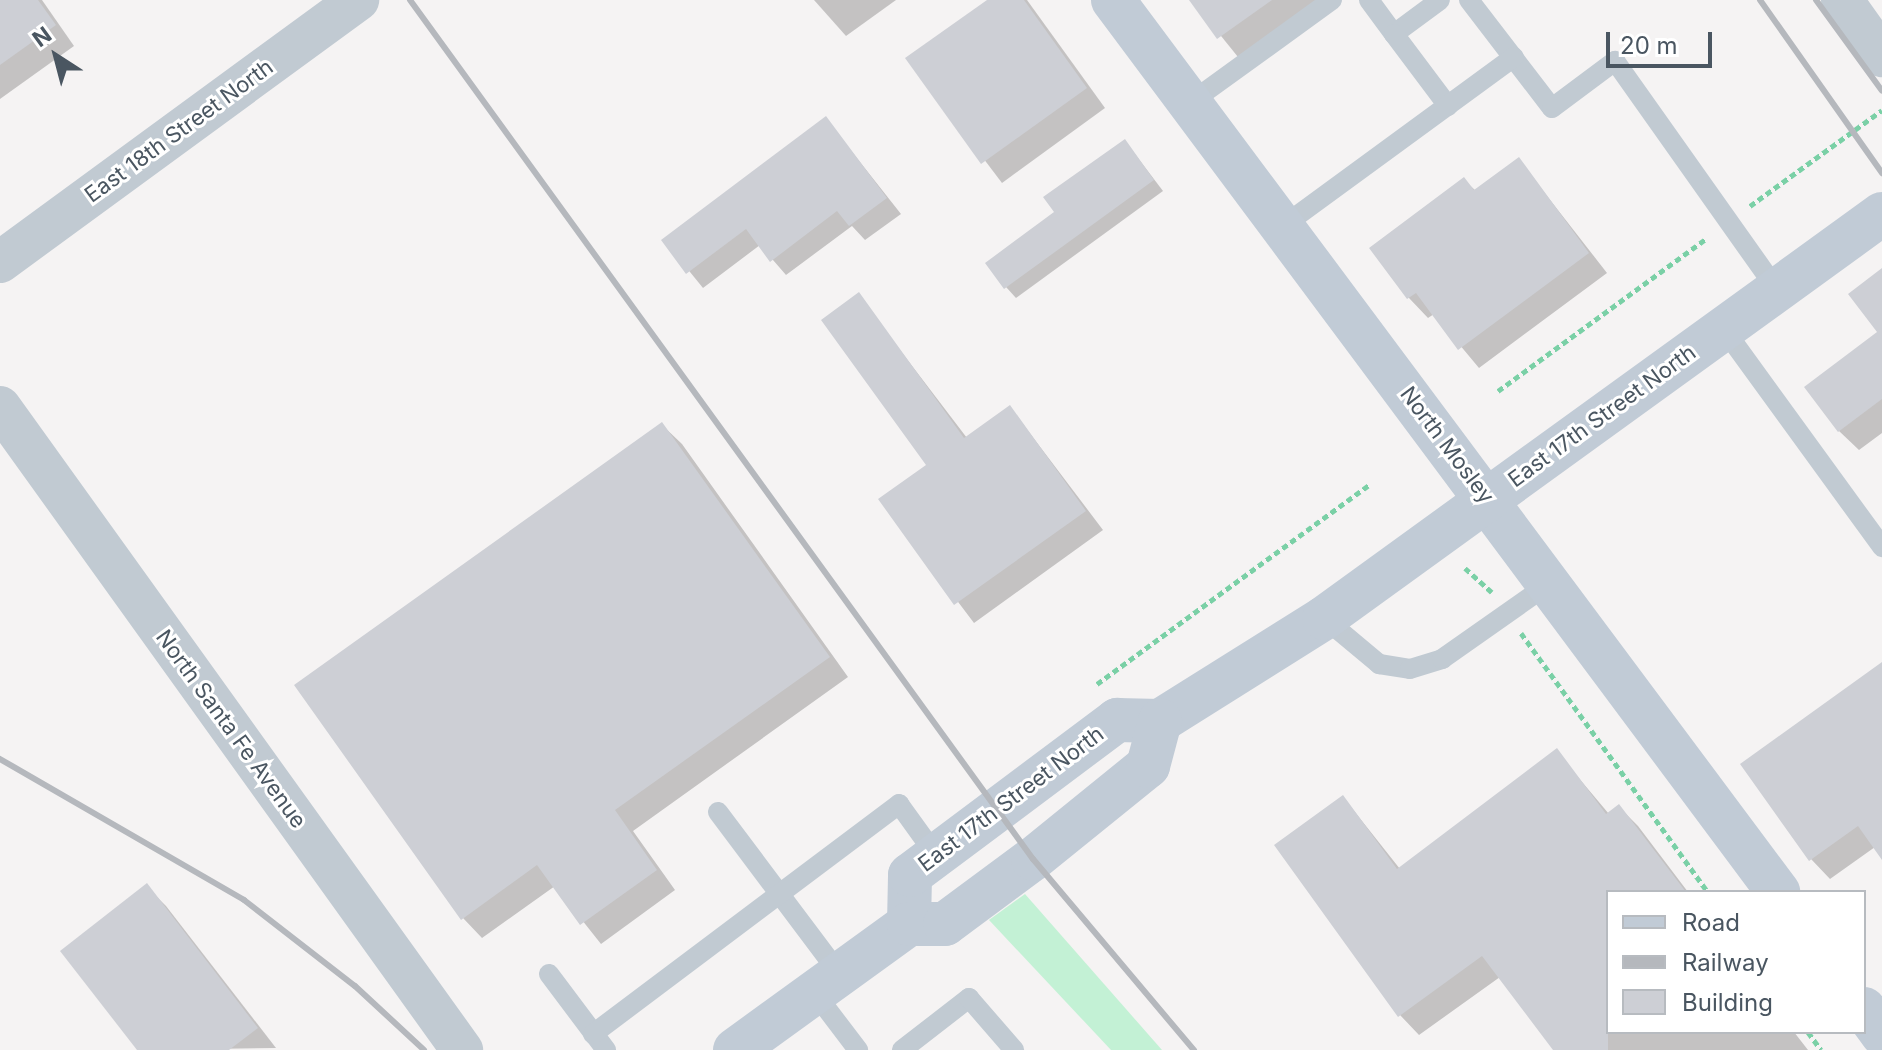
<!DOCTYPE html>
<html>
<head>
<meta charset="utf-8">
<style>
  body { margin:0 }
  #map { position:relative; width:1882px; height:1050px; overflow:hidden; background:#f5f3f3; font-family:Inter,sans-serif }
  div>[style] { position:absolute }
  .green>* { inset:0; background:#c3f1d5 }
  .shadow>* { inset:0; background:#0003 }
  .building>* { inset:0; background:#cdcfd5 }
  .path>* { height:5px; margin-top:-2.5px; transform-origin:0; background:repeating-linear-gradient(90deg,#7ad0a6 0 6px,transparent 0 10px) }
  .lane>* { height:20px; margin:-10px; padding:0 10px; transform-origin:10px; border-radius:10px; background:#c1cad2 }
  .street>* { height:42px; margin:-21px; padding:0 21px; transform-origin:21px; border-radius:21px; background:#c1cad2 }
  .secondary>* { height:44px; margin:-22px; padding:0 22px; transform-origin:22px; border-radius:22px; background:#c1cbd6 }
  .rail>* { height:6px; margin:-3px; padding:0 3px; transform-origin:3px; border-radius:3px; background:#b5b8bd }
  span { translate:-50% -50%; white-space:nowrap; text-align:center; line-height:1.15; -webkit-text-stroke:6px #fff; paint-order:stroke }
  .street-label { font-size:22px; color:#4a5661 }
  .legend { position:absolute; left:1606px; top:890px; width:260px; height:144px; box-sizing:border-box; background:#fff; border:2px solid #b7bbc0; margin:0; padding:10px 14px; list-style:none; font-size:24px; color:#4a5661 }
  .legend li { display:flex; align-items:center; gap:16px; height:40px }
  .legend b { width:40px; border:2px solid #b7bbc0 }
  .north { position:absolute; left:16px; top:16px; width:80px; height:80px; -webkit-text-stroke:6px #fff; paint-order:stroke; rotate:324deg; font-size:22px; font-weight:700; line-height:32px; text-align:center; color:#4a5661 }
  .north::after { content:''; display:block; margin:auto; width:28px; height:36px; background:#4a5661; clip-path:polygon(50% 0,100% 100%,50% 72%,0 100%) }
  .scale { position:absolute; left:1606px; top:32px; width:106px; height:36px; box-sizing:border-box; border:4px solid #4a5661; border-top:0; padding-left:10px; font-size:24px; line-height:28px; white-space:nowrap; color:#4a5661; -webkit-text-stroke:6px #fff; paint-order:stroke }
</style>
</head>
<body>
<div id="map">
  <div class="green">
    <i style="clip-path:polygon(1025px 894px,1162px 1050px,1111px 1050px,989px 920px)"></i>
  </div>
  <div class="shadow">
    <i style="clip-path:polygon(0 0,42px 0,74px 46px,0 99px)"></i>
    <i style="clip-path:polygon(814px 0,896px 0,846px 36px)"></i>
    <i style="clip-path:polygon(990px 0,1027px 0,1105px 108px,1002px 183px,908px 59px)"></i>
    <i style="clip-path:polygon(1192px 0,1319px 0,1238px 57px)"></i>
    <i style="clip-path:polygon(826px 119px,901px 214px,865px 240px,852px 226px,786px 275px,760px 245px,703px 288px,664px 240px)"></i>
    <i style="clip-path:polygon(1125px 141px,1163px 191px,1016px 298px,1006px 287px)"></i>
    <i style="clip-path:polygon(1519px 160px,1607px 273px,1479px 368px,1434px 314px,1428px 318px,1409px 298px,1372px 248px,1464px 180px,1476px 191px)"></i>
    <i style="clip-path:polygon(1882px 271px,1882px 433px,1859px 450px,1839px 431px,1880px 333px)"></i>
    <i style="clip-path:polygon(858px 295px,967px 438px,1010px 407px,1103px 530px,974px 623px,881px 500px,929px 465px)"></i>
    <i style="clip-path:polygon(662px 425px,682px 444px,848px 677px,633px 831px,675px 890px,601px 944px,555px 886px,482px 938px,463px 918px)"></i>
    <i style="clip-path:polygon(1882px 664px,1882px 856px,1875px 847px,1830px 879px,1811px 859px)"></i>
    <i style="clip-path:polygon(1556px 751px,1609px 814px,1619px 807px,1638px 826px,1688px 892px,1608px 892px,1608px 1032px,1794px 1032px,1808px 1050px,1554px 1050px,1500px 977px,1419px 1035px,1400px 1015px,1343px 797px,1400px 869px)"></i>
    <i style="clip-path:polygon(146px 886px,166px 906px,276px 1048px,140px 1050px)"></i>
  </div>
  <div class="building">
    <i style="clip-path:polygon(0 0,38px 0,56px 25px,0 65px)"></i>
    <i style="clip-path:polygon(987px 0,1024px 0,1087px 88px,981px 164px,905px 58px)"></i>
    <i style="clip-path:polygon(1189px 0,1272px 0,1217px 39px)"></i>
    <i style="clip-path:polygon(826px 116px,887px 198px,849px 226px,837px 211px,770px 262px,746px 229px,686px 274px,661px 240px)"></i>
    <i style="clip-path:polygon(1125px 139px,1154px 180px,1004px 289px,985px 263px,1054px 212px,1043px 197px)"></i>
    <i style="clip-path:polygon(1519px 157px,1589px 253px,1458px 350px,1416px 293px,1407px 299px,1369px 248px,1464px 177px,1474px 190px)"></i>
    <i style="clip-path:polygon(1882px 268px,1882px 399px,1838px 432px,1804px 387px,1877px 332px,1848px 294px)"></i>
    <i style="clip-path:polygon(859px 292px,964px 438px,1010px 405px,1086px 511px,954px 605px,878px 499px,926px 465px,821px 320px)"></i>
    <i style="clip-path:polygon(662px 422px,830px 657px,615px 810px,657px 870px,580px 925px,537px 865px,461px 920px,294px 685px)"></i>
    <i style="clip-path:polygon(1882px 662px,1882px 860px,1858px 826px,1809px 861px,1740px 764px)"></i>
    <i style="clip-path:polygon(1557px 748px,1606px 814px,1619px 804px,1686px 892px,1608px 892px,1608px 1050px,1553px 1050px,1482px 956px,1398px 1017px,1274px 845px,1343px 795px,1397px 869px)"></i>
    <i style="clip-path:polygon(147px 883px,258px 1028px,229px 1050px,137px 1050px,60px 951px)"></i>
  </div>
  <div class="path">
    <i style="left:1750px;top:206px;width:163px;rotate:-36deg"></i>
    <i style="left:1498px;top:391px;width:259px;rotate:-36.2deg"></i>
    <i style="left:1465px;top:568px;width:36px;rotate:42deg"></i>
    <i style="left:1521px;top:633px;width:319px;rotate:54.2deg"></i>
    <i style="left:1097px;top:684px;width:337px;rotate:-36.2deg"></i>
    <i style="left:1808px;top:1032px;width:22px;rotate:54deg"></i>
  </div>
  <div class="lane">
    <i style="left:1369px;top:0;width:42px;rotate:53.7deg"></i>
    <i style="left:1394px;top:34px;width:57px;rotate:-36.5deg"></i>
    <i style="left:1469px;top:0;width:136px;rotate:52.5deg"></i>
    <i style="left:1552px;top:108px;width:79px;rotate:-36.7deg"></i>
    <i style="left:1615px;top:61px;width:281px;rotate:54.7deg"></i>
    <i style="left:1394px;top:34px;width:90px;rotate:53.1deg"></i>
    <i style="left:1191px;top:102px;width:174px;rotate:-35.9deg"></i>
    <i style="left:1283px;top:226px;width:286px;rotate:-36.2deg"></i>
    <i style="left:1723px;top:328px;width:271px;rotate:54deg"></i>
    <i style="left:1324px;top:618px;width:72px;rotate:39.9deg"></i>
    <i style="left:1379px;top:664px;width:31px;rotate:9deg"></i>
    <i style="left:1410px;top:669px;width:34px;rotate:-17deg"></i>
    <i style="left:1442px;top:659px;width:132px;rotate:-35.1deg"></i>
    <i style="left:718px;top:812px;width:201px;rotate:53.1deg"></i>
    <i style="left:549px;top:974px;width:95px;rotate:53.1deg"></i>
    <i style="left:814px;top:992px;width:73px;rotate:52.8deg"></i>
    <i style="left:593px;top:1034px;width:383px;rotate:-36.9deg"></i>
    <i style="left:899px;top:804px;width:62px;rotate:54.2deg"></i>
    <i style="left:902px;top:1050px;width:85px;rotate:-37.8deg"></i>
    <i style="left:969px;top:998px;width:69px;rotate:49.1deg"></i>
  </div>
  <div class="street">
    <i style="left:1842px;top:0;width:69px;rotate:54.5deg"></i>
    <i style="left:0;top:262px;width:444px;rotate:-36.2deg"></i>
    <i style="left:0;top:407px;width:792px;rotate:54.3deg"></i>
  </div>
  <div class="secondary">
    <i style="left:1113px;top:0;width:1113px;rotate:53.29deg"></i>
    <i style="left:909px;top:924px;width:49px;rotate:-88.8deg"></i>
    <i style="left:910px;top:875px;width:259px;rotate:-36.8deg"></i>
    <i style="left:1117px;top:720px;width:43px;rotate:1.3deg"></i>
    <i style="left:1160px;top:721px;width:194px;rotate:-32.1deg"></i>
    <i style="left:1324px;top:618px;width:689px;rotate:-35.91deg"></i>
    <i style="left:1864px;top:1009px;width:31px;rotate:54deg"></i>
    <i style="left:735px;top:1050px;width:215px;rotate:-35.9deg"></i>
    <i style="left:909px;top:924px;width:36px"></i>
    <i style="left:945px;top:924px;width:109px;rotate:-36.5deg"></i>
    <i style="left:1033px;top:859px;width:148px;rotate:-39deg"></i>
    <i style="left:1148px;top:766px;width:47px;rotate:-75.1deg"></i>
  </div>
  <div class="rail">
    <i style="left:410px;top:0;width:1061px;rotate:54.05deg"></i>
    <i style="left:1033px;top:859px;width:250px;rotate:49.9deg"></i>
    <i style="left:1760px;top:0;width:212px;rotate:54.8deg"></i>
    <i style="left:1816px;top:0;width:112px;rotate:54deg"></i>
    <i style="left:0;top:759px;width:282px;rotate:30deg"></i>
    <i style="left:244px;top:900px;width:140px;rotate:37.8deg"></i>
    <i style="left:355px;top:986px;width:94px;rotate:42.8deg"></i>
  </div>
  <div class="street-label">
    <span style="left:179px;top:131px;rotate:-36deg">East 18th Street North</span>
    <span style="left:1602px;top:416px;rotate:-36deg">East 17th Street North</span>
    <span style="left:1447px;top:445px;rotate:53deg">North Mosley</span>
    <span style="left:231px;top:729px;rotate:54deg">North Santa Fe Avenue</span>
    <span style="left:1011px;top:799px;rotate:-37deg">East 17th Street North</span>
  </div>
  <ul class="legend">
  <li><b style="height:10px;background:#c1cbd6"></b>Road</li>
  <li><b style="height:10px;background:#b5b8bd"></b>Railway</li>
  <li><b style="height:22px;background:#cdcfd5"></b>Building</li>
  </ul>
  <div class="north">N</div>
  <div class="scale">20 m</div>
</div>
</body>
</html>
